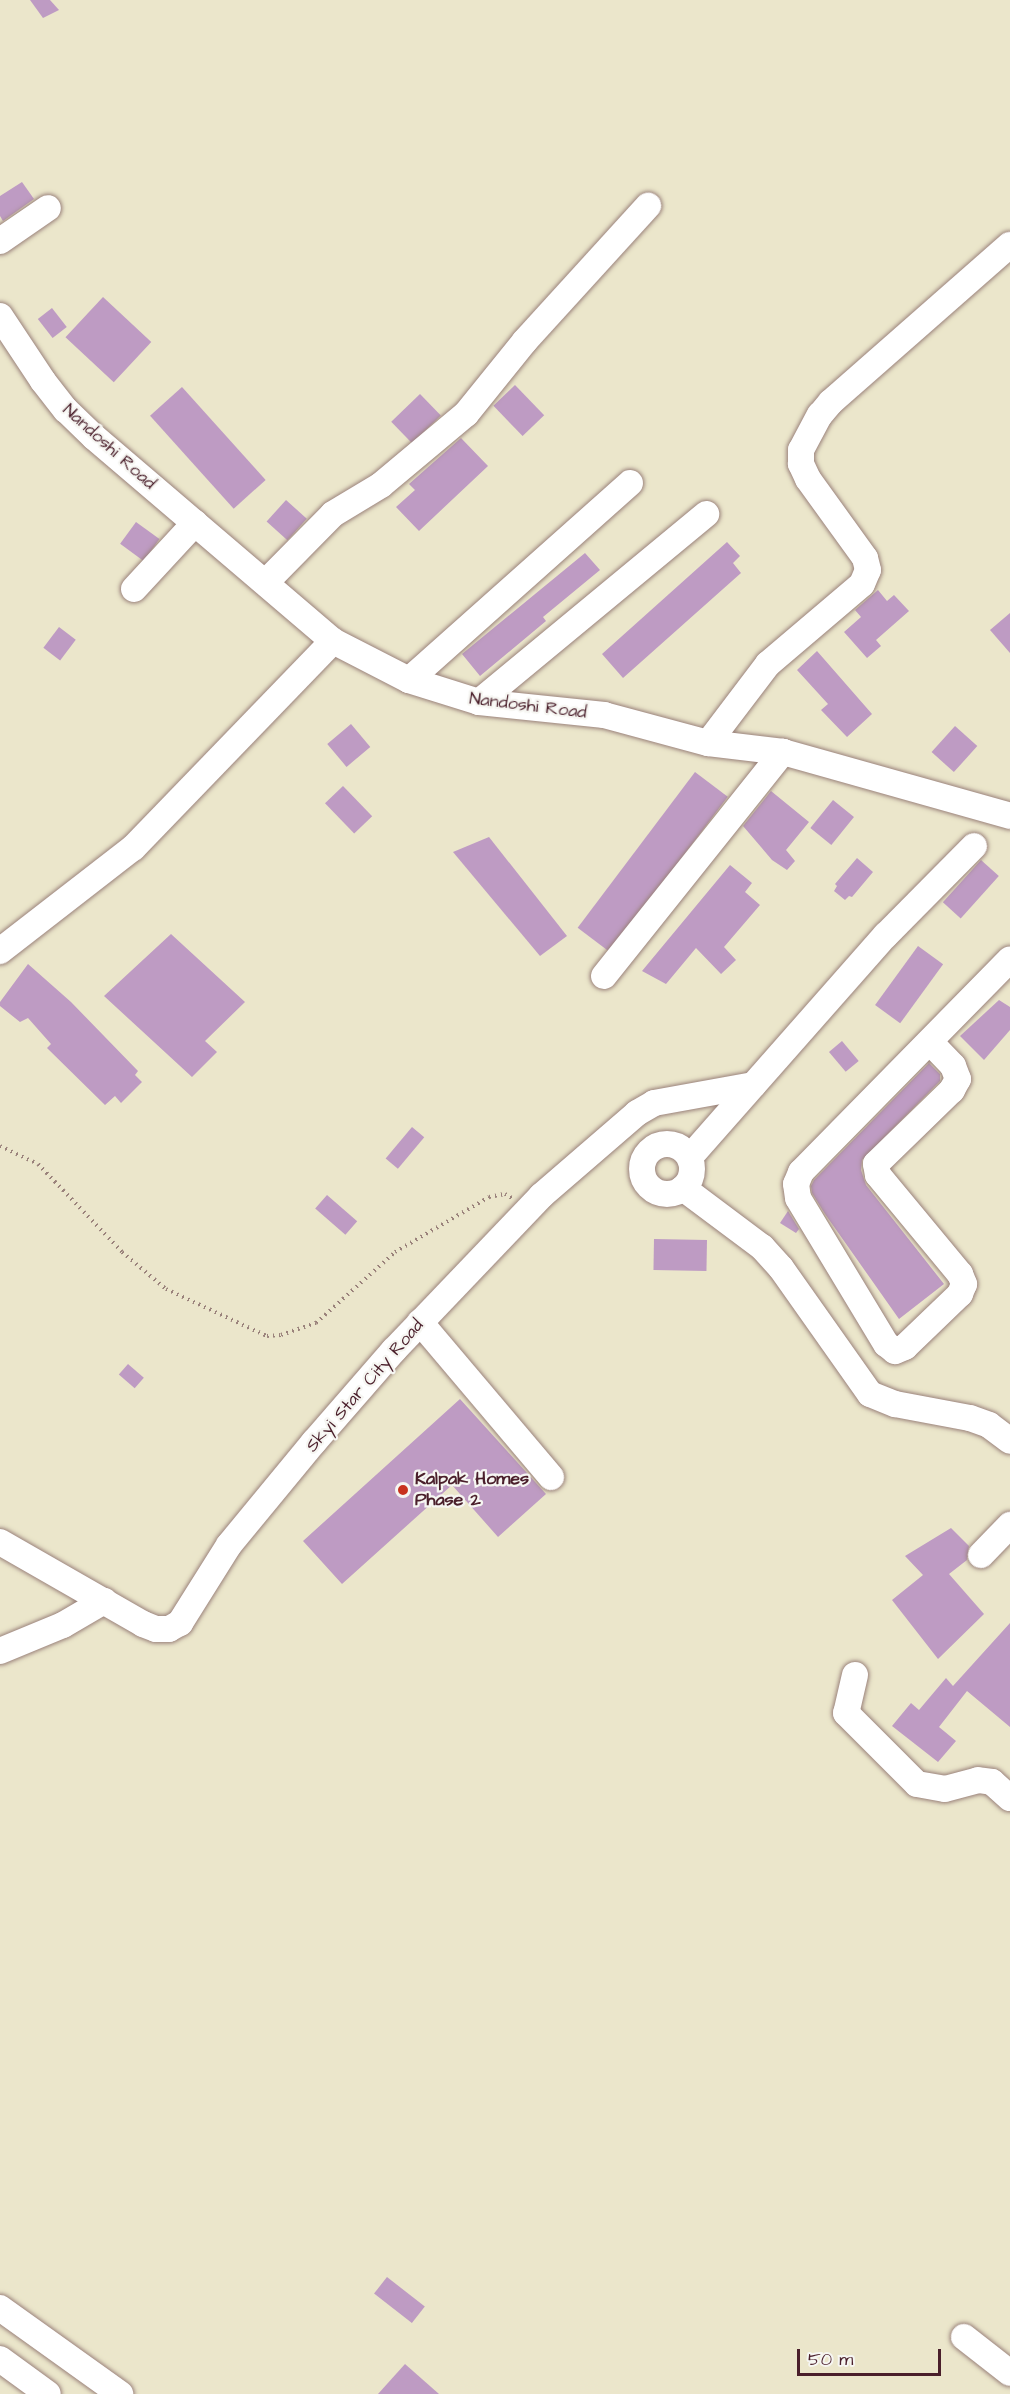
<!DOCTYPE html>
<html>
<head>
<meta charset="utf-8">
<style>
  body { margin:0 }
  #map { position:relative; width:1010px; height:2394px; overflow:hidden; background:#ebe6cb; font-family:"Architects Daughter",sans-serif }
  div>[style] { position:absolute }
  .building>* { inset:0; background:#be9bc3; transform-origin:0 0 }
  .path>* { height:4px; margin-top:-2px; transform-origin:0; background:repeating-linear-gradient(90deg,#9a827b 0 1.5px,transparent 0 6px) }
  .roads { filter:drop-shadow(0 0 2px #9a827b) drop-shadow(0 0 2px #9a827b) }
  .minor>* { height:26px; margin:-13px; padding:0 13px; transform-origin:13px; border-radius:13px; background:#fff }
  .minor>.ring { margin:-13px; padding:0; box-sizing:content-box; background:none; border:26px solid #fff; border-radius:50% }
  .dots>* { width:16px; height:16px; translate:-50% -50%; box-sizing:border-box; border:3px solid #f6f6f2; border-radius:50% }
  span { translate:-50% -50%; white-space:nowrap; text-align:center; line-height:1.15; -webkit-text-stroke:4.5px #f6f6f2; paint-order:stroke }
  .street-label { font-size:18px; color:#4a1f2b }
  .poi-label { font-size:18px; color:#4a1f2b; font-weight:700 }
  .left { translate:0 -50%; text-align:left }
  .scale { position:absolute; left:797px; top:2349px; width:144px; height:27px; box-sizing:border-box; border:3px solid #4a1f2b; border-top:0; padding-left:8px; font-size:18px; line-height:21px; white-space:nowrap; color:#4a1f2b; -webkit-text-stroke:4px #f6f6f2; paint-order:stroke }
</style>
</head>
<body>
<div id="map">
  <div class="building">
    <i style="clip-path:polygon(30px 0,50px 0,59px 10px,43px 18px)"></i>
    <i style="clip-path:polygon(22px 182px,34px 199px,3px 221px,0 216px,0 196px)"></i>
    <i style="left:103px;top:297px;width:66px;height:55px;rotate:43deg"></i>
    <i style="left:52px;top:308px;width:24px;height:18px;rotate:52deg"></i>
    <i style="left:515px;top:385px;width:42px;height:30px;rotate:46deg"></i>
    <i style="left:182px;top:387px;width:125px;height:43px;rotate:48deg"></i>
    <i style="left:420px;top:394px;width:30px;height:40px;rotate:46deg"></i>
    <i style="clip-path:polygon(461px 438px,488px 466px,419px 531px,396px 507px,415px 490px,409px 484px)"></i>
    <i style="left:286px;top:500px;width:28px;height:29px;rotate:42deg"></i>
    <i style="left:136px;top:522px;width:29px;height:27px;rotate:36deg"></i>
    <i style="clip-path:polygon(727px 542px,740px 556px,733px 563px,741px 573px,623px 678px,602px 654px)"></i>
    <i style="clip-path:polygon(585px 553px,600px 570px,543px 617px,546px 621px,480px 676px,462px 654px)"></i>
    <i style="clip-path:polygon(878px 590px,887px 601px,894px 595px,909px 611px,876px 640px,881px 646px,867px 658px,844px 632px,861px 617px,855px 610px)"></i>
    <i style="clip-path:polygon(1010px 613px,1010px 653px,990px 630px)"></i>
    <i style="left:59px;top:627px;width:21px;height:26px;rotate:37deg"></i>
    <i style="clip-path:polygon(817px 651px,872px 714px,847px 737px,821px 710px,828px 704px,797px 670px)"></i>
    <i style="left:351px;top:724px;width:30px;height:31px;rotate:50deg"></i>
    <i style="left:955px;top:726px;width:30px;height:35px;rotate:42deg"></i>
    <i style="left:695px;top:772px;width:41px;height:195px;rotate:37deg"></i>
    <i style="left:343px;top:786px;width:42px;height:25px;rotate:46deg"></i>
    <i style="clip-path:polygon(771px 791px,809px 822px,786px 850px,795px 861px,787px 870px,772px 860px,743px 826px)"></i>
    <i style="left:833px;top:800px;width:27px;height:36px;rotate:39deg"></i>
    <i style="clip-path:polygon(489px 837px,567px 936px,540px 956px,453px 852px)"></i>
    <i style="clip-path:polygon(857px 858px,873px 872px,852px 897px,849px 896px,845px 900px,834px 891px,837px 886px,835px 884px)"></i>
    <i style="left:981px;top:860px;width:24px;height:57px;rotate:42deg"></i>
    <i style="clip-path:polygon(730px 865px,752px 883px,745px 892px,760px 905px,724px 947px,736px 960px,721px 974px,696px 948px,666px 984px,642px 971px)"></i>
    <i style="clip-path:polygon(171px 934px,245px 1002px,205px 1041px,217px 1052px,192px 1077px,104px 996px)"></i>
    <i style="left:918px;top:946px;width:31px;height:73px;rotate:36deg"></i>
    <i style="clip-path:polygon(28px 964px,71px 1002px,138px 1071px,135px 1075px,142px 1082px,121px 1103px,115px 1096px,105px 1105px,47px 1048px,51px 1044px,28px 1018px,20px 1022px,0 1006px,0 1002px)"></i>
    <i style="clip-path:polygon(999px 1000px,1010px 1007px,1010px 1030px,984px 1060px,960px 1036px)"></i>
    <i style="left:842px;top:1041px;width:26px;height:17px;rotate:50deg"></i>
    <i style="clip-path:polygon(929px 1063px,940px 1074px,940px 1081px,862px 1160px,861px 1170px,866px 1185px,944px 1284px,899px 1319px,825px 1214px,812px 1193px,811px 1186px,814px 1180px)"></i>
    <i style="left:412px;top:1127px;width:16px;height:41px;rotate:40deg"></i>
    <i style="left:327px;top:1195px;width:40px;height:18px;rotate:41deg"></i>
    <i style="clip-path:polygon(788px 1211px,799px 1229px,796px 1233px,780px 1223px)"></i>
    <i style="left:654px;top:1239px;width:53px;height:31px;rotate:1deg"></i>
    <i style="left:128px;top:1364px;width:21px;height:14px;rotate:41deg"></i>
    <i style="clip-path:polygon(460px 1399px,546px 1494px,498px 1537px,452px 1485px,342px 1584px,303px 1541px)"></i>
    <i style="clip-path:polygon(951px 1528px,969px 1546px,967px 1560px,949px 1574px,984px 1614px,938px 1659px,892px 1600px,923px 1575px,905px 1556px)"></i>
    <i style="clip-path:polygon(1010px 1623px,1010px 1727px,967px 1691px,939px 1727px,956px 1741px,938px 1762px,892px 1726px,911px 1703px,919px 1710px,946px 1678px,953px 1686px)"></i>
    <i style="left:387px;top:2277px;width:48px;height:21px;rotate:38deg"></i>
    <i style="clip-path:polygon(405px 2364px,439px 2394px,378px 2394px)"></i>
  </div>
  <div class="path">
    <i style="left:0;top:1146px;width:42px;rotate:25.3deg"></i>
    <i style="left:38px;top:1164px;width:122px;rotate:46.3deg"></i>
    <i style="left:122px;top:1252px;width:57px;rotate:40.1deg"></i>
    <i style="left:166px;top:1289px;width:111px;rotate:25deg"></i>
    <i style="left:267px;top:1336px;width:14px;rotate:-4deg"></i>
    <i style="left:281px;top:1335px;width:37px;rotate:-19deg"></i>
    <i style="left:316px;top:1323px;width:106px;rotate:-41.9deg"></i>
    <i style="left:395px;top:1252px;width:109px;rotate:-30.3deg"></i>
    <i style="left:489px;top:1197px;width:16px;rotate:-11deg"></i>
    <i style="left:505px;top:1194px;width:8px;rotate:30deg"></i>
  </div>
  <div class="roads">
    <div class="minor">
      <i style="left:0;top:241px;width:58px;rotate:-34.5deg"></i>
      <i style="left:0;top:316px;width:78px;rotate:56.5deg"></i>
      <i style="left:43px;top:381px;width:37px;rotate:52deg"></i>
      <i style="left:66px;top:410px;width:39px;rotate:44deg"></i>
      <i style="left:94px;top:437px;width:314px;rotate:40.5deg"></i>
      <i style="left:333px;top:641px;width:85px;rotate:27.2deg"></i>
      <i style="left:409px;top:680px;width:73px;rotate:17.4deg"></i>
      <i style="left:479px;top:702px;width:126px;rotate:5.9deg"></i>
      <i style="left:604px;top:715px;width:108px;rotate:15.1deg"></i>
      <i style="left:708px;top:743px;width:76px;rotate:6.8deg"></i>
      <i style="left:783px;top:752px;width:236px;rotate:15.7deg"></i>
      <i style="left:266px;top:582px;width:95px;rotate:-45.4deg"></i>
      <i style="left:333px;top:514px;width:56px;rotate:-31.1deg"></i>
      <i style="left:381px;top:485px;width:111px;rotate:-39.9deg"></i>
      <i style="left:466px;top:414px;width:94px;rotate:-51.1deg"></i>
      <i style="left:525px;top:341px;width:183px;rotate:-47.7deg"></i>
      <i style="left:134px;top:589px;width:90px;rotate:-47.3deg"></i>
      <i style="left:409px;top:680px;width:296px;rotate:-41.7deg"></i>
      <i style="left:479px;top:702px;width:295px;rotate:-39.6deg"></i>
      <i style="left:708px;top:743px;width:99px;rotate:-52.8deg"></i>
      <i style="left:768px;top:664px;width:123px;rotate:-40.4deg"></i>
      <i style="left:862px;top:584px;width:15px;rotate:-67deg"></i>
      <i style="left:868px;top:570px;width:12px;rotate:-104deg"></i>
      <i style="left:865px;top:558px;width:97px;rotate:-125.8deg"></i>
      <i style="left:808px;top:479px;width:17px;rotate:-115deg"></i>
      <i style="left:801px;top:464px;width:14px;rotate:-90deg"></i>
      <i style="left:801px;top:450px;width:40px;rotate:-62deg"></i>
      <i style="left:820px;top:415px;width:17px;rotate:-50deg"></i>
      <i style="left:831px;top:402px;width:238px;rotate:-41.3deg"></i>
      <i style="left:0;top:951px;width:168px;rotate:-37.8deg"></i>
      <i style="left:133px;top:848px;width:288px;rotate:-46deg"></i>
      <i style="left:604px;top:976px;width:287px;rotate:-51.4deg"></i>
      <i style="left:930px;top:1042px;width:33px;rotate:46deg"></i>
      <i style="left:953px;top:1066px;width:14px;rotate:69deg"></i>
      <i style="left:958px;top:1079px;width:13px;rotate:119deg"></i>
      <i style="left:952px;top:1090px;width:106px;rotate:135.8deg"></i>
      <i style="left:876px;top:1164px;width:11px;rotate:80deg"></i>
      <i style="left:878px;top:1175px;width:129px;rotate:50.4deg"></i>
      <i style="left:960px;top:1274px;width:11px;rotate:68deg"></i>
      <i style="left:964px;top:1284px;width:11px;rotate:112deg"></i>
      <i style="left:960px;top:1294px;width:76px;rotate:136.1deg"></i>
      <i style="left:905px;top:1347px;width:11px;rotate:158deg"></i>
      <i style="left:895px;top:1351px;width:11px;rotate:-142deg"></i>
      <i style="left:886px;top:1344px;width:170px;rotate:-121.1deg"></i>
      <i style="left:798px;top:1198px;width:14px;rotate:-98deg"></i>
      <i style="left:796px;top:1184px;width:13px;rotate:-67deg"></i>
      <i style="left:801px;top:1172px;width:298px;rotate:-45.5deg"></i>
      <i class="ring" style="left:642px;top:1144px;width:24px;height:24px"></i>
      <i style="left:690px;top:1157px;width:296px;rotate:-48.6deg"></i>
      <i style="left:886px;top:935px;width:125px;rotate:-45.3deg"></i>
      <i style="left:683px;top:1188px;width:99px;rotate:36.8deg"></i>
      <i style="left:762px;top:1247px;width:28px;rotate:48deg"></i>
      <i style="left:781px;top:1268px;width:154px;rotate:54.8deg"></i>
      <i style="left:870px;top:1394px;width:27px;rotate:22deg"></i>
      <i style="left:895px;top:1404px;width:76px;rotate:10.6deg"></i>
      <i style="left:970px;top:1418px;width:20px;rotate:20deg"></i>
      <i style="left:989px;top:1425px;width:26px;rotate:37deg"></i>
      <i style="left:420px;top:1322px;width:203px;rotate:49.8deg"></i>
      <i style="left:0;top:1542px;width:165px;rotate:29.8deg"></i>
      <i style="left:143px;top:1624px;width:14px;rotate:21deg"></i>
      <i style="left:156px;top:1629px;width:13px"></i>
      <i style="left:169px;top:1629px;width:13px;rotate:-29deg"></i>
      <i style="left:180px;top:1623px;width:92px;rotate:-57.9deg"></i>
      <i style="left:229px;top:1545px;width:134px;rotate:-50.5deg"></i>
      <i style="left:314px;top:1442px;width:122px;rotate:-49deg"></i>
      <i style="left:394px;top:1350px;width:213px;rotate:-46.3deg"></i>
      <i style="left:541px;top:1196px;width:127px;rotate:-40.8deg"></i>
      <i style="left:637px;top:1113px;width:20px;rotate:-30deg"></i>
      <i style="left:654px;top:1103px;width:101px;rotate:-10.3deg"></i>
      <i style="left:981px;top:1555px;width:42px;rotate:-46deg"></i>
      <i style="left:0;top:1651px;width:68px;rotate:-22.4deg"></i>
      <i style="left:63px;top:1625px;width:48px;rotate:-30.3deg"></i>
      <i style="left:855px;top:1675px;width:39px;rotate:103deg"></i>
      <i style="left:846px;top:1713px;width:100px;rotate:45deg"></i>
      <i style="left:917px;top:1784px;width:28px;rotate:10deg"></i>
      <i style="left:945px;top:1789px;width:34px;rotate:-15deg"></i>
      <i style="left:978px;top:1780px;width:14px;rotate:8deg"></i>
      <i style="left:992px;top:1782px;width:24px;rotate:42deg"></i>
      <i style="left:0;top:2308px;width:148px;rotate:35.6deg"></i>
      <i style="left:964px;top:2337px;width:58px;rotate:38deg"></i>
      <i style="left:0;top:2359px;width:59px;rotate:36.1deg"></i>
    </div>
  </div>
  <div class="dots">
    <i style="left:403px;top:1490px;background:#c8321e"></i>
  </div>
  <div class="street-label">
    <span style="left:109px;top:447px;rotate:42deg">Nandoshi Road</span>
    <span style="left:528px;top:706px;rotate:7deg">Nandoshi Road</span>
    <span style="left:365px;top:1386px;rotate:-49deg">Skyi Star City Road</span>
  </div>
  <div class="poi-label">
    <span class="left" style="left:415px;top:1490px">Kalpak Homes<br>Phase 2</span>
  </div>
  <div class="scale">50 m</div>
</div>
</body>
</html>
